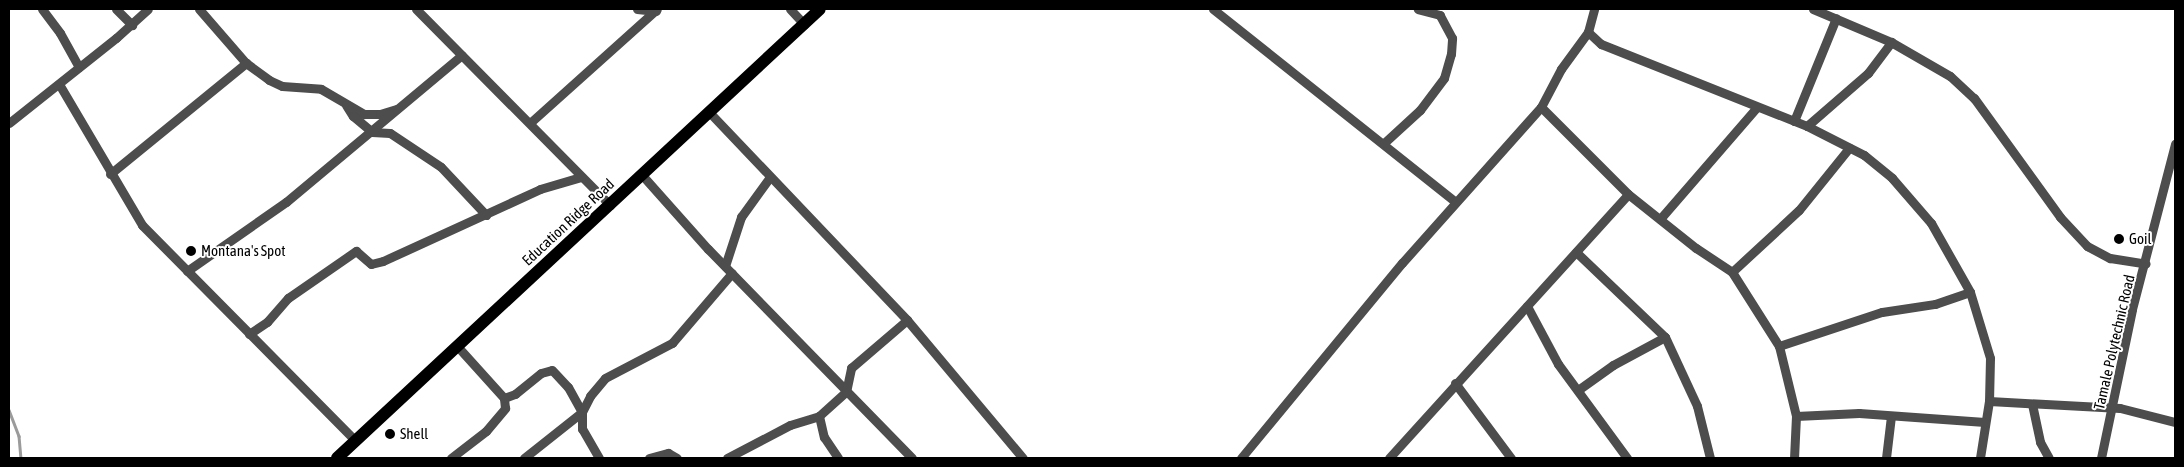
<!DOCTYPE html>
<html>
<head>
<meta charset="utf-8">
<style>
  body { margin:0 }
  #map { position:relative; width:2184px; height:467px; overflow:hidden; background:#fff; font-family:"Asap Condensed",sans-serif }
  div>[style] { position:absolute }
  .stream>* { height:2.5px; margin:-1.25px; padding:0 1.25px; transform-origin:1.25px; border-radius:1.25px; background:#9b9b9b }
  .minor>* { height:9px; margin:-4.5px; padding:0 4.5px; transform-origin:4.5px; border-radius:4.5px; background:#4d4d4d }
  .major>* { height:12px; margin:-6px; padding:0 6px; transform-origin:6px; border-radius:6px; background:#000 }
  .dots>* { width:14px; height:14px; translate:-50% -50%; box-sizing:border-box; border:2px solid #fff; border-radius:50% }
  span { translate:-50% -50%; white-space:nowrap; text-align:center; line-height:1.15; -webkit-text-stroke:4px #fff; paint-order:stroke }
  .street-label { font-size:15px; color:#000 }
  .poi-label { font-size:15px; color:#000 }
  .left { translate:0 -50%; text-align:left }
  .frame { position:absolute; inset:0; border:10px solid #000; pointer-events:none }
</style>
</head>
<body>
<div id="map">
  <div class="stream">
    <i style="left:9px;top:410px;width:28px;rotate:69deg"></i>
    <i style="left:19px;top:436px;width:22px;rotate:85deg"></i>
  </div>
  <div class="minor">
    <i style="left:42px;top:9px;width:30px;rotate:53deg"></i>
    <i style="left:60px;top:33px;width:39px;rotate:61deg"></i>
    <i style="left:116px;top:9px;width:23px;rotate:45deg"></i>
    <i style="left:199px;top:9px;width:72px;rotate:49deg"></i>
    <i style="left:246px;top:63px;width:29px;rotate:36deg"></i>
    <i style="left:269px;top:80px;width:14px;rotate:25deg"></i>
    <i style="left:282px;top:86px;width:39px;rotate:4deg"></i>
    <i style="left:321px;top:89px;width:50px;rotate:30.2deg"></i>
    <i style="left:364px;top:114px;width:16px"></i>
    <i style="left:380px;top:114px;width:17px;rotate:-17deg"></i>
    <i style="left:416px;top:9px;width:276px;rotate:45.3deg"></i>
    <i style="left:637px;top:9px;width:19px;rotate:6deg"></i>
    <i style="left:790px;top:9px;width:21px;rotate:47deg"></i>
    <i style="left:1213px;top:9px;width:310px;rotate:38.5deg"></i>
    <i style="left:1813px;top:9px;width:85px;rotate:22.9deg"></i>
    <i style="left:1891px;top:42px;width:68px;rotate:30deg"></i>
    <i style="left:1950px;top:76px;width:33px;rotate:43deg"></i>
    <i style="left:1974px;top:98px;width:147px;rotate:54.1deg"></i>
    <i style="left:2060px;top:217px;width:40px;rotate:47deg"></i>
    <i style="left:2087px;top:246px;width:26px;rotate:28deg"></i>
    <i style="left:2110px;top:258px;width:36px;rotate:9deg"></i>
    <i style="left:1588px;top:32px;width:18px;rotate:43deg"></i>
    <i style="left:1601px;top:44px;width:222px;rotate:21.7deg"></i>
    <i style="left:1807px;top:126px;width:64px;rotate:27deg"></i>
    <i style="left:1864px;top:155px;width:36px;rotate:39deg"></i>
    <i style="left:1892px;top:178px;width:60px;rotate:49.1deg"></i>
    <i style="left:1931px;top:223px;width:79px;rotate:60.5deg"></i>
    <i style="left:1970px;top:292px;width:69px;rotate:73.1deg"></i>
    <i style="left:1990px;top:358px;width:43px;rotate:91.3deg"></i>
    <i style="left:1989px;top:401px;width:58px;rotate:99deg"></i>
    <i style="left:59px;top:84px;width:164px;rotate:59.5deg"></i>
    <i style="left:142px;top:225px;width:304px;rotate:45.3deg"></i>
    <i style="left:346px;top:105px;width:13px;rotate:58deg"></i>
    <i style="left:353px;top:116px;width:25px;rotate:40deg"></i>
    <i style="left:372px;top:132px;width:18px;rotate:3deg"></i>
    <i style="left:390px;top:133px;width:61px;rotate:33.7deg"></i>
    <i style="left:441px;top:167px;width:66px;rotate:46.8deg"></i>
    <i style="left:1541px;top:107px;width:123px;rotate:45deg"></i>
    <i style="left:1628px;top:194px;width:87px;rotate:38.5deg"></i>
    <i style="left:1696px;top:248px;width:43px;rotate:33.7deg"></i>
    <i style="left:1732px;top:272px;width:88px;rotate:57.6deg"></i>
    <i style="left:1779px;top:346px;width:72px;rotate:76.3deg"></i>
    <i style="left:1796px;top:416px;width:42px;rotate:92.7deg"></i>
    <i style="left:710px;top:113px;width:286px;rotate:46.4deg"></i>
    <i style="left:907px;top:320px;width:180px;rotate:50deg"></i>
    <i style="left:1794px;top:121px;width:111px;rotate:-67.8deg"></i>
    <i style="left:531px;top:122px;width:169px;rotate:-41.9deg"></i>
    <i style="left:9px;top:123px;width:137px;rotate:-38.5deg"></i>
    <i style="left:116px;top:38px;width:43px;rotate:-42.2deg"></i>
    <i style="left:1807px;top:126px;width:81px;rotate:-41deg"></i>
    <i style="left:1868px;top:73px;width:39px;rotate:-53deg"></i>
    <i style="left:1384px;top:143px;width:49px;rotate:-42.5deg"></i>
    <i style="left:1420px;top:110px;width:40px;rotate:-53deg"></i>
    <i style="left:1444px;top:78px;width:25px;rotate:-74deg"></i>
    <i style="left:1451px;top:54px;width:16px;rotate:-86deg"></i>
    <i style="left:1452px;top:38px;width:26px;rotate:-118deg"></i>
    <i style="left:1440px;top:15px;width:23px;rotate:-165deg"></i>
    <i style="left:110px;top:174px;width:176px;rotate:-39.2deg"></i>
    <i style="left:642px;top:175px;width:99px;rotate:48.3deg"></i>
    <i style="left:708px;top:249px;width:292px;rotate:45.7deg"></i>
    <i style="left:1660px;top:219px;width:148px;rotate:-49.1deg"></i>
    <i style="left:1576px;top:252px;width:123px;rotate:43.7deg"></i>
    <i style="left:1665px;top:337px;width:76px;rotate:65.1deg"></i>
    <i style="left:1697px;top:406px;width:54px;rotate:76deg"></i>
    <i style="left:725px;top:266px;width:52px;rotate:-71.9deg"></i>
    <i style="left:741px;top:217px;width:49px;rotate:-54.1deg"></i>
    <i style="left:187px;top:271px;width:121px;rotate:-34.9deg"></i>
    <i style="left:286px;top:202px;width:229px;rotate:-39.9deg"></i>
    <i style="left:1732px;top:272px;width:91px;rotate:-42.8deg"></i>
    <i style="left:1799px;top:210px;width:80px;rotate:-51.1deg"></i>
    <i style="left:1527px;top:306px;width:66px;rotate:61.9deg"></i>
    <i style="left:1558px;top:364px;width:117px;rotate:53.7deg"></i>
    <i style="left:249px;top:334px;width:22px;rotate:-34deg"></i>
    <i style="left:267px;top:322px;width:32px;rotate:-49deg"></i>
    <i style="left:288px;top:298px;width:83px;rotate:-34.7deg"></i>
    <i style="left:356px;top:251px;width:20px;rotate:41deg"></i>
    <i style="left:371px;top:264px;width:12px;rotate:-14deg"></i>
    <i style="left:383px;top:261px;width:173px;rotate:-24.6deg"></i>
    <i style="left:540px;top:189px;width:43px;rotate:-16.3deg"></i>
    <i style="left:1779px;top:346px;width:108px;rotate:-18.3deg"></i>
    <i style="left:1882px;top:312px;width:54px;rotate:-8.6deg"></i>
    <i style="left:1935px;top:304px;width:37px;rotate:-19deg"></i>
    <i style="left:1455px;top:383px;width:94px;rotate:53.3deg"></i>
    <i style="left:1578px;top:390px;width:43px;rotate:-35.5deg"></i>
    <i style="left:1613px;top:365px;width:59px;rotate:-28.3deg"></i>
    <i style="left:504px;top:398px;width:12px;rotate:-20deg"></i>
    <i style="left:515px;top:394px;width:33px;rotate:-39deg"></i>
    <i style="left:541px;top:373px;width:11px;rotate:-15deg"></i>
    <i style="left:552px;top:370px;width:23px;rotate:47deg"></i>
    <i style="left:568px;top:387px;width:29px;rotate:61deg"></i>
    <i style="left:1989px;top:401px;width:131px;rotate:3.1deg"></i>
    <i style="left:2120px;top:408px;width:57px;rotate:14.3deg"></i>
    <i style="left:2032px;top:404px;width:39px;rotate:78deg"></i>
    <i style="left:2040px;top:442px;width:18px;rotate:61deg"></i>
    <i style="left:819px;top:416px;width:22px;rotate:77deg"></i>
    <i style="left:824px;top:437px;width:25px;rotate:56deg"></i>
    <i style="left:1796px;top:416px;width:63px;rotate:-2.7deg"></i>
    <i style="left:1859px;top:413px;width:126px;rotate:4.1deg"></i>
    <i style="left:451px;top:458px;width:44px;rotate:-37.6deg"></i>
    <i style="left:486px;top:431px;width:30px;rotate:-50deg"></i>
    <i style="left:505px;top:408px;width:10px;rotate:-96deg"></i>
    <i style="left:504px;top:398px;width:70px;rotate:-132.1deg"></i>
    <i style="left:524px;top:458px;width:74px;rotate:-38.4deg"></i>
    <i style="left:599px;top:458px;width:34px;rotate:-120deg"></i>
    <i style="left:582px;top:429px;width:17px;rotate:-90deg"></i>
    <i style="left:582px;top:412px;width:18px;rotate:-63deg"></i>
    <i style="left:590px;top:396px;width:23px;rotate:-50deg"></i>
    <i style="left:605px;top:378px;width:76px;rotate:-27.6deg"></i>
    <i style="left:672px;top:343px;width:92px;rotate:-49.4deg"></i>
    <i style="left:649px;top:458px;width:20px;rotate:-15deg"></i>
    <i style="left:668px;top:453px;width:10px;rotate:29deg"></i>
    <i style="left:727px;top:458px;width:71px;rotate:-27.6deg"></i>
    <i style="left:790px;top:425px;width:30px;rotate:-17deg"></i>
    <i style="left:819px;top:416px;width:36px;rotate:-42deg"></i>
    <i style="left:846px;top:392px;width:25px;rotate:-78deg"></i>
    <i style="left:851px;top:368px;width:74px;rotate:-40.6deg"></i>
    <i style="left:1241px;top:458px;width:253px;rotate:-50.5deg"></i>
    <i style="left:1402px;top:263px;width:209px;rotate:-48.3deg"></i>
    <i style="left:1541px;top:107px;width:43px;rotate:-62.2deg"></i>
    <i style="left:1561px;top:69px;width:46px;rotate:-53.9deg"></i>
    <i style="left:1588px;top:32px;width:24px;rotate:-75deg"></i>
    <i style="left:1389px;top:458px;width:356px;rotate:-47.8deg"></i>
    <i style="left:1886px;top:458px;width:42px;rotate:-83.2deg"></i>
    <i style="left:2101px;top:458px;width:152px;rotate:-78.2deg"></i>
    <i style="left:2132px;top:309px;width:171px;rotate:-75.4deg"></i>
  </div>
  <div class="major">
    <i style="left:337px;top:458px;width:659px;rotate:-42.91deg"></i>
  </div>
  <div class="dots">
    <i style="left:2119px;top:239px;background:#000"></i>
    <i style="left:191px;top:251px;background:#000"></i>
    <i style="left:390px;top:434px;background:#000"></i>
  </div>
  <div class="street-label">
    <span style="left:568px;top:222px;rotate:-43deg">Education Ridge Road</span>
    <span style="left:2114px;top:342px;rotate:-77deg">Tamale Polytechnic Road</span>
  </div>
  <div class="poi-label">
    <span class="left" style="left:2129px;top:239px">Goil</span>
    <span class="left" style="left:201px;top:251px">Montana's Spot</span>
    <span class="left" style="left:400px;top:434px">Shell</span>
  </div>
  <div class="frame"></div>
</div>
</body>
</html>
